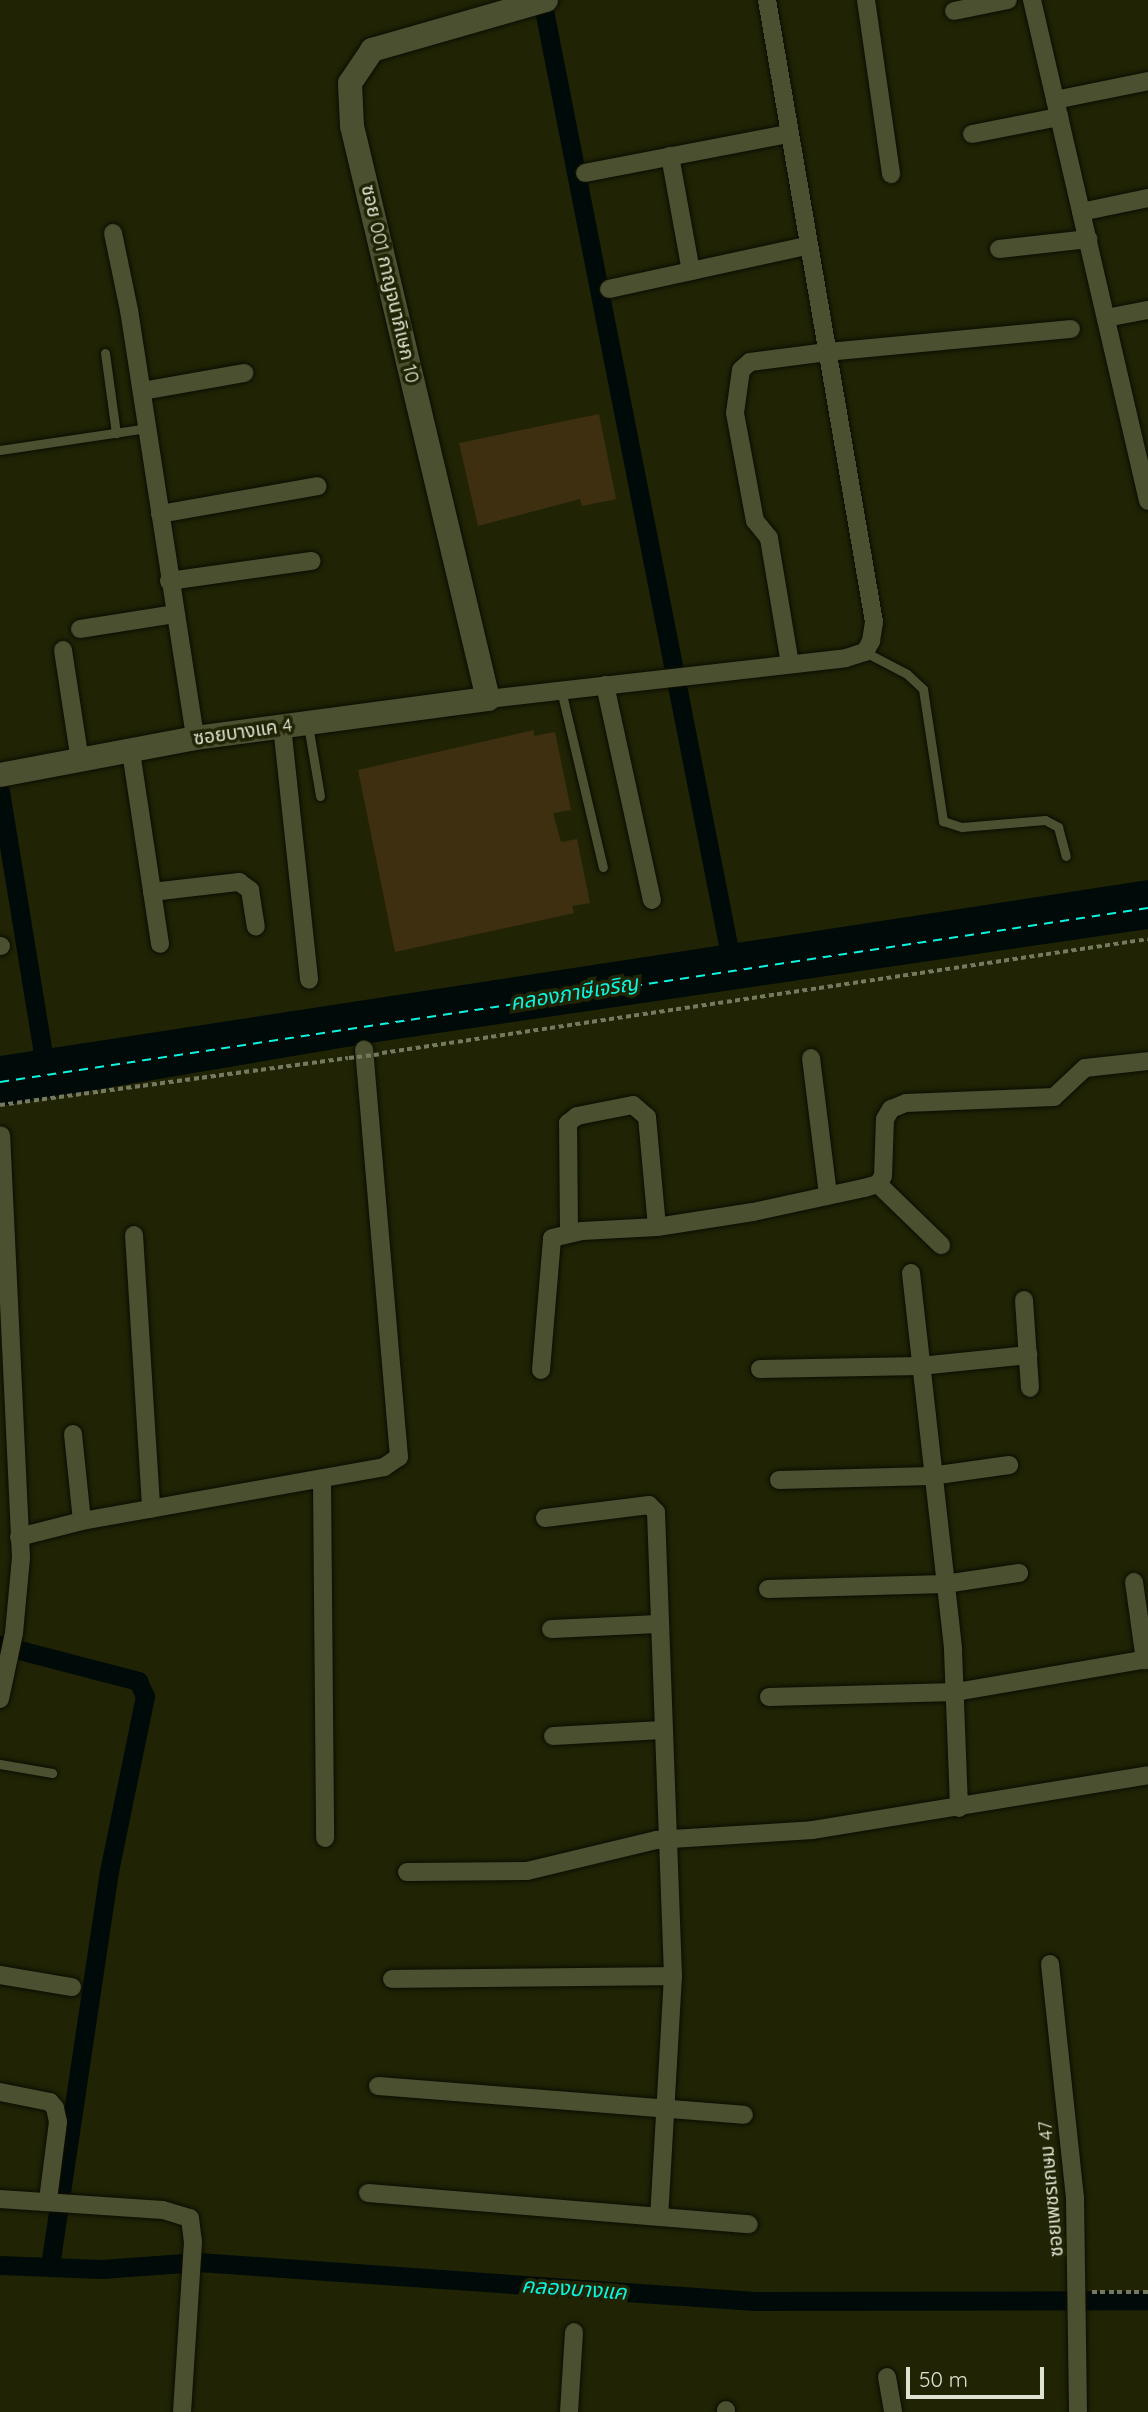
<!DOCTYPE html>
<html>
<head>
<meta charset="utf-8">
<style>
  body { margin:0 }
  #map { position:relative; width:1148px; height:2412px; overflow:hidden; background:#202405; font-family:Quicksand,"Noto Sans Thai",sans-serif }
  div>[style] { position:absolute }
  .water>* { inset:0; background:#000b09 }
  .canal>* { height:19px; margin:-9.5px; padding:0 9.5px; transform-origin:9.5px; border-radius:9.5px; background:#000b09 }
  .ferry>* { height:2px; margin-top:-1px; transform-origin:0; background:repeating-linear-gradient(90deg,#0df5e1 0 9px,transparent 0 16px) }
  .building>* { inset:0; background:#3e2f11 }
  .path>* { height:3.5px; margin-top:-1.75px; transform-origin:0; background:repeating-linear-gradient(90deg,#757960 0 5px,transparent 0 8.5px) }
  .roads { filter:drop-shadow(0 0 2px #0a0d00) drop-shadow(0 0 2px #0a0d00) }
  .lane>* { height:9px; margin:-4.5px; padding:0 4.5px; transform-origin:4.5px; border-radius:4.5px; background:#4b5031 }
  .street>* { height:18px; margin:-9px; padding:0 9px; transform-origin:9px; border-radius:9px; background:#4b5031 }
  .secondary>* { height:24px; margin:-12px; padding:0 12px; transform-origin:12px; border-radius:12px; background:#4b5031 }
  .path-bridge>* { height:3.5px; margin-top:-1.75px; transform-origin:0; background:repeating-linear-gradient(90deg,#757960 0 5px,transparent 0 8.5px) }
  span { translate:-50% -50%; white-space:nowrap; text-align:center; line-height:1.15; -webkit-text-stroke:7px #202405; paint-order:stroke }
  .street-label { font-size:19px; color:#dfe3d1 }
  .water-label { font-size:21px; color:#0df5e1; font-style:italic }
  .scale { position:absolute; left:906px; top:2367px; width:138px; height:32px; box-sizing:border-box; border:4px solid #dfe3d1; border-top:0; padding-left:9px; font-size:21px; line-height:24px; white-space:nowrap; color:#dfe3d1; -webkit-text-stroke:5px #202405; paint-order:stroke }
</style>
</head>
<body>
<div id="map">
  <div class="water">
    <i style="clip-path:polygon(1148px 880px,1148px 929px,370px 1043px,0 1106px,0 1056px)"></i>
  </div>
  <div class="canal">
    <i style="left:542px;top:0;width:984px;rotate:78.86deg"></i>
    <i style="left:0;top:791px;width:285px;rotate:80.7deg"></i>
    <i style="left:0;top:1645px;width:143px;rotate:14.6deg"></i>
    <i style="left:138px;top:1681px;width:17px;rotate:65deg"></i>
    <i style="left:145px;top:1696px;width:179px;rotate:101.6deg"></i>
    <i style="left:109px;top:1871px;width:400px;rotate:98.5deg"></i>
    <i style="left:0;top:2265px;width:101px;rotate:2.3deg"></i>
    <i style="left:101px;top:2269px;width:97px;rotate:-4.1deg"></i>
    <i style="left:198px;top:2262px;width:558px;rotate:4.01deg"></i>
    <i style="left:755px;top:2301px;width:393px;rotate:-0.1deg"></i>
  </div>
  <div class="ferry">
    <i style="left:0;top:1082px;width:1161px;rotate:-8.62deg"></i>
  </div>
  <div class="building">
    <i style="clip-path:polygon(599px 414px,616px 499px,582px 506px,580px 499px,478px 526px,459px 443px)"></i>
    <i style="clip-path:polygon(534px 730px,534px 736px,555px 732px,571px 810px,553px 813px,561px 842px,577px 839px,590px 903px,572px 906px,574px 913px,395px 952px,358px 770px)"></i>
  </div>
  <div class="path">
    <i style="left:382px;top:1053px;width:774px;rotate:-8.46deg"></i>
    <i style="left:0;top:1105px;width:351px;rotate:-7.7deg"></i>
    <i style="left:1092px;top:2292px;width:56px"></i>
  </div>
  <div class="roads">
    <div class="lane">
      <i style="left:105px;top:353px;width:81px;rotate:82.2deg"></i>
      <i style="left:0;top:450px;width:150px;rotate:-8.5deg"></i>
      <i style="left:865px;top:652px;width:47px;rotate:27.6deg"></i>
      <i style="left:907px;top:674px;width:22px;rotate:43deg"></i>
      <i style="left:923px;top:689px;width:134px;rotate:81.4deg"></i>
      <i style="left:943px;top:821px;width:20px;rotate:18deg"></i>
      <i style="left:962px;top:827px;width:83px;rotate:-4.8deg"></i>
      <i style="left:1045px;top:820px;width:15px;rotate:28deg"></i>
      <i style="left:1058px;top:827px;width:30px;rotate:75deg"></i>
      <i style="left:561px;top:690px;width:182px;rotate:76.7deg"></i>
      <i style="left:308px;top:725px;width:72px;rotate:80.4deg"></i>
      <i style="left:0;top:1764px;width:53px;rotate:9.8deg"></i>
    </div>
    <div class="street">
      <i style="left:866px;top:0;width:176px;rotate:81.8deg"></i>
      <i style="left:1032px;top:0;width:514px;rotate:76.96deg"></i>
      <i style="left:954px;top:11px;width:55px;rotate:-11.5deg"></i>
      <i style="left:1055px;top:100px;width:95px;rotate:-11.5deg"></i>
      <i style="left:972px;top:134px;width:89px;rotate:-11.1deg"></i>
      <i style="left:670px;top:156px;width:117px;rotate:79.7deg"></i>
      <i style="left:585px;top:173px;width:207px;rotate:-10.9deg"></i>
      <i style="left:1081px;top:212px;width:68px;rotate:-11.8deg"></i>
      <i style="left:113px;top:233px;width:79px;rotate:78.3deg"></i>
      <i style="left:129px;top:310px;width:433px;rotate:81.2deg"></i>
      <i style="left:999px;top:249px;width:90px;rotate:-6.4deg"></i>
      <i style="left:609px;top:289px;width:202px;rotate:-12.3deg"></i>
      <i style="left:1106px;top:318px;width:43px;rotate:-10.8deg"></i>
      <i style="left:142px;top:391px;width:104px;rotate:-10deg"></i>
      <i style="left:160px;top:514px;width:160px;rotate:-10deg"></i>
      <i style="left:169px;top:581px;width:144px;rotate:-8deg"></i>
      <i style="left:80px;top:629px;width:96px;rotate:-9deg"></i>
      <i style="left:63px;top:650px;width:112px;rotate:81.3deg"></i>
      <i style="left:790px;top:664px;width:128px;rotate:-99.5deg"></i>
      <i style="left:769px;top:538px;width:22px;rotate:-129deg"></i>
      <i style="left:755px;top:521px;width:110px;rotate:-100.5deg"></i>
      <i style="left:735px;top:413px;width:43px;rotate:-82.1deg"></i>
      <i style="left:741px;top:370px;width:12px;rotate:-42deg"></i>
      <i style="left:750px;top:362px;width:78px;rotate:-7.4deg"></i>
      <i style="left:827px;top:352px;width:245px;rotate:-5.4deg"></i>
      <i style="left:605px;top:685px;width:220px;rotate:77.7deg"></i>
      <i style="left:488px;top:699px;width:360px;rotate:-6.5deg"></i>
      <i style="left:846px;top:658px;width:20px;rotate:-18deg"></i>
      <i style="left:865px;top:652px;width:13px;rotate:-61deg"></i>
      <i style="left:871px;top:641px;width:19px;rotate:-81deg"></i>
      <i style="left:874px;top:622px;width:631px;rotate:-99.76deg"></i>
      <i style="left:282px;top:726px;width:255px;rotate:83.9deg"></i>
      <i style="left:131px;top:752px;width:194px;rotate:81.4deg"></i>
      <i style="left:152px;top:892px;width:88px;rotate:-6.6deg"></i>
      <i style="left:239px;top:882px;width:14px;rotate:36deg"></i>
      <i style="left:250px;top:890px;width:37px;rotate:81deg"></i>
      <i style="left:0;top:946px;width:1px"></i>
      <i style="left:811px;top:1058px;width:137px;rotate:82.9deg"></i>
      <i style="left:878px;top:1184px;width:88px;rotate:44.1deg"></i>
      <i style="left:569px;top:1233px;width:110px;rotate:-90.5deg"></i>
      <i style="left:568px;top:1123px;width:11px;rotate:-38deg"></i>
      <i style="left:577px;top:1116px;width:57px;rotate:-11.1deg"></i>
      <i style="left:633px;top:1105px;width:18px;rotate:41deg"></i>
      <i style="left:647px;top:1117px;width:110px;rotate:84.8deg"></i>
      <i style="left:134px;top:1235px;width:274px;rotate:86.4deg"></i>
      <i style="left:911px;top:1273px;width:379px;rotate:83.6deg"></i>
      <i style="left:953px;top:1650px;width:158px;rotate:87.8deg"></i>
      <i style="left:1024px;top:1300px;width:88px;rotate:86.1deg"></i>
      <i style="left:760px;top:1369px;width:160px;rotate:-1.1deg"></i>
      <i style="left:920px;top:1366px;width:109px;rotate:-5.8deg"></i>
      <i style="left:541px;top:1370px;width:132px;rotate:-85.2deg"></i>
      <i style="left:552px;top:1238px;width:31px;rotate:-13deg"></i>
      <i style="left:582px;top:1231px;width:75px;rotate:-3.1deg"></i>
      <i style="left:657px;top:1227px;width:97px;rotate:-8.9deg"></i>
      <i style="left:753px;top:1212px;width:114px;rotate:-12.2deg"></i>
      <i style="left:864px;top:1188px;width:15px;rotate:-16deg"></i>
      <i style="left:878px;top:1184px;width:9px;rotate:-58deg"></i>
      <i style="left:883px;top:1176px;width:57px;rotate:-88deg"></i>
      <i style="left:885px;top:1119px;width:12px;rotate:-59deg"></i>
      <i style="left:891px;top:1109px;width:16px;rotate:-22deg"></i>
      <i style="left:906px;top:1103px;width:148px;rotate:-2.3deg"></i>
      <i style="left:1054px;top:1097px;width:42px;rotate:-43.1deg"></i>
      <i style="left:1085px;top:1068px;width:63px;rotate:-6.3deg"></i>
      <i style="left:73px;top:1434px;width:87px;rotate:84.1deg"></i>
      <i style="left:322px;top:1479px;width:359px;rotate:89.5deg"></i>
      <i style="left:779px;top:1480px;width:152px;rotate:-1.5deg"></i>
      <i style="left:931px;top:1476px;width:79px;rotate:-8deg"></i>
      <i style="left:545px;top:1518px;width:105px;rotate:-7.1deg"></i>
      <i style="left:649px;top:1505px;width:10px;rotate:45deg"></i>
      <i style="left:656px;top:1512px;width:464px;rotate:87.9deg"></i>
      <i style="left:673px;top:1976px;width:240px;rotate:93.3deg"></i>
      <i style="left:19px;top:1537px;width:65px;rotate:-14.3deg"></i>
      <i style="left:82px;top:1521px;width:307px;rotate:-10.1deg"></i>
      <i style="left:384px;top:1467px;width:18px;rotate:-34deg"></i>
      <i style="left:399px;top:1457px;width:409px;rotate:-94.9deg"></i>
      <i style="left:1134px;top:1582px;width:79px;rotate:82deg"></i>
      <i style="left:768px;top:1589px;width:177px;rotate:-1.6deg"></i>
      <i style="left:945px;top:1584px;width:75px;rotate:-8.5deg"></i>
      <i style="left:551px;top:1629px;width:108px;rotate:-2.7deg"></i>
      <i style="left:769px;top:1697px;width:187px;rotate:-1.5deg"></i>
      <i style="left:956px;top:1692px;width:195px;rotate:-9.8deg"></i>
      <i style="left:0;top:1699px;width:67px;rotate:-78deg"></i>
      <i style="left:14px;top:1633px;width:76px;rotate:-84.7deg"></i>
      <i style="left:21px;top:1557px;width:422px;rotate:-92.7deg"></i>
      <i style="left:553px;top:1736px;width:109px;rotate:-3.2deg"></i>
      <i style="left:407px;top:1872px;width:120px;rotate:-0.5deg"></i>
      <i style="left:527px;top:1871px;width:133px;rotate:-13.5deg"></i>
      <i style="left:656px;top:1840px;width:157px;rotate:-3.6deg"></i>
      <i style="left:813px;top:1830px;width:339px;rotate:-9.3deg"></i>
      <i style="left:1050px;top:1964px;width:235px;rotate:83.9deg"></i>
      <i style="left:1075px;top:2198px;width:214px;rotate:89.2deg"></i>
      <i style="left:0;top:1975px;width:73px;rotate:9.5deg"></i>
      <i style="left:392px;top:1979px;width:281px;rotate:-0.6deg"></i>
      <i style="left:378px;top:2086px;width:367px;rotate:4.5deg"></i>
      <i style="left:0;top:2092px;width:51px;rotate:11.3deg"></i>
      <i style="left:50px;top:2102px;width:8px;rotate:50deg"></i>
      <i style="left:55px;top:2108px;width:14px;rotate:78deg"></i>
      <i style="left:58px;top:2122px;width:79px;rotate:97.3deg"></i>
      <i style="left:368px;top:2193px;width:382px;rotate:4.7deg"></i>
      <i style="left:0;top:2199px;width:163px;rotate:3.9deg"></i>
      <i style="left:163px;top:2210px;width:28px;rotate:17deg"></i>
      <i style="left:190px;top:2218px;width:24px;rotate:83deg"></i>
      <i style="left:193px;top:2242px;width:170px;rotate:93.7deg"></i>
      <i style="left:887px;top:2377px;width:36px;rotate:80deg"></i>
      <i style="left:569px;top:2412px;width:80px;rotate:-86.4deg"></i>
      <i style="left:726px;top:2412px;width:2px;rotate:-90deg"></i>
    </div>
    <div class="secondary">
      <i style="left:0;top:775px;width:198px;rotate:-10.7deg"></i>
      <i style="left:195px;top:738px;width:296px;rotate:-7.6deg"></i>
      <i style="left:488px;top:699px;width:589px;rotate:-103.35deg"></i>
      <i style="left:352px;top:126px;width:43px;rotate:-92.7deg"></i>
      <i style="left:350px;top:83px;width:40px;rotate:-56deg"></i>
      <i style="left:372px;top:50px;width:181px;rotate:-16deg"></i>
    </div>
  </div>
  <div class="path-bridge">
    <i style="left:349px;top:1058px;width:31px;rotate:-7deg"></i>
  </div>
  <div class="street-label">
    <span style="left:390px;top:284px;rotate:77deg">ซอย 001 กาญจนาภิเษก 10</span>
    <span style="left:243px;top:732px;rotate:-8deg">ซอยบางแค 4</span>
    <span style="left:1051px;top:2189px;rotate:-95deg">ซอยเพชรเกษม 47</span>
  </div>
  <div class="water-label">
    <span style="left:574px;top:992px;rotate:-9deg">คลองภาษีเจริญ</span>
    <span style="left:574px;top:2288px;rotate:4deg">คลองบางแค</span>
  </div>
  <div class="scale">50 m</div>
</div>
</body>
</html>
